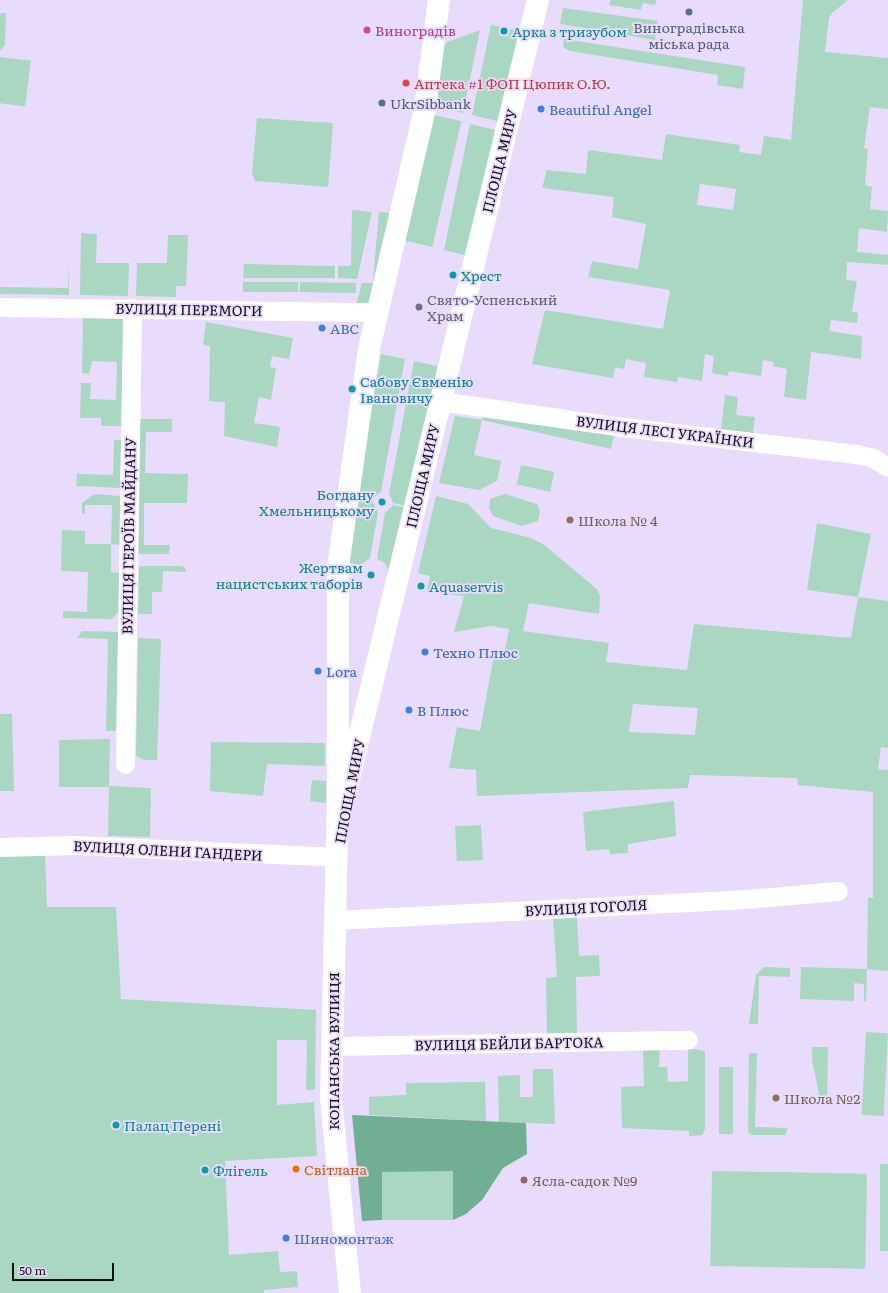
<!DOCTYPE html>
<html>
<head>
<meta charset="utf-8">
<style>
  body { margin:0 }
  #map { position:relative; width:888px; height:1293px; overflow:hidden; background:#e9dbfb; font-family:Literata,serif }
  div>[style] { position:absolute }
  .green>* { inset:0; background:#aad7c2; transform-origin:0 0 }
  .forest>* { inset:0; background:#71af94 }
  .minor>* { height:19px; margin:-9.5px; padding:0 9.5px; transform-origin:9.5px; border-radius:9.5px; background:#fff }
  .highway>* { height:22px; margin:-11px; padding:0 11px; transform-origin:11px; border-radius:11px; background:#fff }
  .dots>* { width:11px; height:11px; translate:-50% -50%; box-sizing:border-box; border:2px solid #e9dbfb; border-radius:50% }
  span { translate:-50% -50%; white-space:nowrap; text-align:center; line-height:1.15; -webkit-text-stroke:3.5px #e9dbfb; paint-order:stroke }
  .service-label { font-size:14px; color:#4e5e75 }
  .left { translate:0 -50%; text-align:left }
  .hotel-label { font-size:14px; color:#b23c85 }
  .culture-label { font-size:14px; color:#0d838f }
  .right { translate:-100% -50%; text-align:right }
  .health-label { font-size:14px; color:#be3a42 }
  .shop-label { font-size:14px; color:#366cbe }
  .street-label { font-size:14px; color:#120d18 }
  .worship-label { font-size:14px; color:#5b616d }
  .education-label { font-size:14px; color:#785e54 }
  .food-label { font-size:14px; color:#c56008 }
  .scale { position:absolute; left:12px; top:1263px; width:102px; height:18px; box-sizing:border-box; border:2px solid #120d18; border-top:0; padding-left:5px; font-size:12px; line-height:14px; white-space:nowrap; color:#120d18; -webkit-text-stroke:3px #e9dbfb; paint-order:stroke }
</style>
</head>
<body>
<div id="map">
  <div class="green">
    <i style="clip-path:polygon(611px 0,656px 0,655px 5px,643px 3px,641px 10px,609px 5px)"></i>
    <i style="clip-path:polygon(evenodd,803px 0,848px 0,832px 13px,829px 18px,825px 52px,888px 58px,888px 109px,870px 107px,864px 148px,868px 149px,865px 185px,872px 187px,870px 209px,888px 211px,887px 232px,859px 228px,857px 252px,888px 255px,888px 265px,847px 262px,846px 280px,857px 281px,852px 312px,858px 313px,857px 323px,831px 320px,829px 331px,862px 336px,861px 359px,811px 352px,806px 400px,784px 397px,787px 369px,773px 366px,774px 362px,763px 360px,761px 376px,729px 371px,728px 376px,712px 373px,714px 356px,705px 354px,702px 381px,678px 377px,677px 382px,644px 377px,646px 363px,626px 359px,624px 369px,615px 367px,613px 378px,532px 364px,545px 310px,663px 329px,670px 290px,588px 277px,592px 261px,638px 269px,646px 224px,612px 217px,614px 197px,542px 188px,547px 170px,586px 174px,588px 150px,662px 160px,666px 134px,740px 145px,739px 152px,761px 155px,764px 136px,791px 140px,803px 0,700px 184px,736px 189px,733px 210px,697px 205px,700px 184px)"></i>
    <i style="clip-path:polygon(563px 8px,658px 21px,655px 40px,560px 24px)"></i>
    <i style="clip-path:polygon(0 13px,6px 13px,5px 45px,0 51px)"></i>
    <i style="clip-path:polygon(491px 25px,501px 27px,500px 34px,508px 36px,510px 29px,523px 32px,501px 122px,472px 115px)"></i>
    <i style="clip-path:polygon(480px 30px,463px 113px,435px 107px,445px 43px)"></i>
    <i style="clip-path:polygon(564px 39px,745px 67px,743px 89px,717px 85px,718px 75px,570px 51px,563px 47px)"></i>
    <i style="left:0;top:57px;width:31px;height:46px;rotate:7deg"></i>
    <i style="left:434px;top:115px;width:28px;height:129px;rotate:13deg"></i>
    <i style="clip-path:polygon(257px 118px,333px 123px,328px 187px,255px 181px,252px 173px)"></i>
    <i style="clip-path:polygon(470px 124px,499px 131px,468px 256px,444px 250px)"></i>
    <i style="clip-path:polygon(352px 210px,372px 212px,357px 279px,338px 278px,338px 266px,351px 266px)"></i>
    <i style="left:379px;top:212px;width:12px;height:69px;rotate:5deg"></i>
    <i style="clip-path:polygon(81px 233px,97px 234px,96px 263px,129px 263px,128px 296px,80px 295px)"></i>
    <i style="clip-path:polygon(168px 235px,188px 235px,186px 286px,176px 286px,176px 297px,136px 296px,137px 263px,167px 263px)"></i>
    <i style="clip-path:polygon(69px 263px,69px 295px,0 294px,0 287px,68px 288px)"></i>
    <i style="clip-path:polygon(244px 264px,335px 266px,335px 278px,243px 278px)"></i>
    <i style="left:243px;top:282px;width:55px;height:10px"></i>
    <i style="left:300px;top:282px;width:56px;height:10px;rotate:1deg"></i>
    <i style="clip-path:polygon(362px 283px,374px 283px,368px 306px,356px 306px)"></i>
    <i style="clip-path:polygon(83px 318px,124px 319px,121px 426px,101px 426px,101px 418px,80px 418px,81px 383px,91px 383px,90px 399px,116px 400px,117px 362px,92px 361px,89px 374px,82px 373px)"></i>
    <i style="clip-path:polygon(206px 322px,293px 338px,289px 359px,272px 356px,270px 367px,276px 368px,271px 400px,259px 397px,254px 423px,280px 427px,277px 447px,224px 436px,225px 402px,209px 401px,210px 346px,203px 345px)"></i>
    <i style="clip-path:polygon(381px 354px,405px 359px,381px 492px,373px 498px,357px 494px)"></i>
    <i style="clip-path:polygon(414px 361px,440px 367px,408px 506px,393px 503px,389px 494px)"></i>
    <i style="clip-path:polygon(725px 395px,738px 397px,736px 415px,755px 417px,753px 433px,721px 429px)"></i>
    <i style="clip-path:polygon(484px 414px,614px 434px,611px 449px,482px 420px,474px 455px,501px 461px,497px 481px,479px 490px,439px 483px,455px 416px,482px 420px)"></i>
    <i style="clip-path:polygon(136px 419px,172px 419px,172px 432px,146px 432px,145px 473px,188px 474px,187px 503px,144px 503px,144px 545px,170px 545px,169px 554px,135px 554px)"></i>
    <i style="clip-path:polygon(114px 440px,121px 440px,120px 488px,76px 486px,77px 474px,113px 475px)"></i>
    <i style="left:521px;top:465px;width:34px;height:20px;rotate:12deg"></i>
    <i style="clip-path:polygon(94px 494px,121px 496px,120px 545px,111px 544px,111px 572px,120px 573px,119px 612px,111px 619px,63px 618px,63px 611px,87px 612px,88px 572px,61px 571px,62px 530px,85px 531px,85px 544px,111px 544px,112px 505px,85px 505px,85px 514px,82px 514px,82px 503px)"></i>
    <i style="clip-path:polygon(505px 494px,537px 504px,540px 511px,538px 521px,522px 526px,493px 516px,489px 508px,490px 499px)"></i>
    <i style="clip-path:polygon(evenodd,436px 496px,468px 504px,491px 528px,531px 538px,543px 544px,597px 589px,600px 596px,599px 614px,529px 603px,523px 631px,609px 643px,606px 662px,687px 670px,694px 624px,851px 638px,858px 597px,807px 590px,817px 523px,871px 534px,858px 597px,888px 601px,888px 748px,881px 747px,878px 769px,888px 770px,888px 971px,867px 969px,866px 1001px,864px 1001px,864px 984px,854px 983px,854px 1001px,800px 999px,801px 967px,867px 969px,868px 898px,873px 898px,873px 792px,798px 785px,797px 778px,690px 775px,688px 788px,477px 796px,476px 770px,449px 768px,457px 727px,480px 731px,495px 650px,505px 651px,509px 629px,490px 626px,454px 632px,464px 596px,427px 592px,430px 576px,418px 573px,436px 496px,633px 704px,698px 708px,695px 735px,629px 732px,633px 704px)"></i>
    <i style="clip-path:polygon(356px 497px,372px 501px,378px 512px,370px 558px,360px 565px,347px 562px)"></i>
    <i style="clip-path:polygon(393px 505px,407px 508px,389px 573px,385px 563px,377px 559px,385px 513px)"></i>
    <i style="clip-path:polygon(139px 566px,182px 566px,186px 569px,186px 572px,163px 571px,162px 592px,152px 592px,152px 614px,138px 614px)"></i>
    <i style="clip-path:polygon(82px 631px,118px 632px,116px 731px,106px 731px,108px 639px,77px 638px)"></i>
    <i style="clip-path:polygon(138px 638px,161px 639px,157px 760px,144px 760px,136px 756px)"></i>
    <i style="clip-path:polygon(0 714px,12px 714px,14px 791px,0 791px)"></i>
    <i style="clip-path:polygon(110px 739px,109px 786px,151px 788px,150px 837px,108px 836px,109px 787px,59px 787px,59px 740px)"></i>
    <i style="clip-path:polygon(211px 742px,325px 743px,325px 766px,267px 764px,263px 796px,210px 791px)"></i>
    <i style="clip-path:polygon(312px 780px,326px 781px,326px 803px,310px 801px)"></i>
    <i style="clip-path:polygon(674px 801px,676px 836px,628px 844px,628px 853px,610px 854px,609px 849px,586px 851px,583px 812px)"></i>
    <i style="left:481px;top:825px;width:35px;height:26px;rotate:87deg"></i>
    <i style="clip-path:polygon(45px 853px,47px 907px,116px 907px,121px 999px,316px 1010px,315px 1090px,306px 1090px,307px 1040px,277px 1040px,277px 1105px,314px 1102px,317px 1156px,225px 1161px,229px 1255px,278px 1251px,280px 1272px,297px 1271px,298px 1287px,264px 1290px,264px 1293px,0 1293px,0 856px)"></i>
    <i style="clip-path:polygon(577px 917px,579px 956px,599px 955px,600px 976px,576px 977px,577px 1035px,547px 1035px,546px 978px,557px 977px,553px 918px)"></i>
    <i style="clip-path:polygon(764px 967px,790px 968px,790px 977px,759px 976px,758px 1024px,749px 1024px,756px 975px)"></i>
    <i style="left:866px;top:1032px;width:22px;height:83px;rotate:3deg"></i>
    <i style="clip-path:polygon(812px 1047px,828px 1047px,827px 1105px,821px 1104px,812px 1060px)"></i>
    <i style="clip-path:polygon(643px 1048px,660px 1048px,659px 1067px,667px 1067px,668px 1082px,688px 1081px,688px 1048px,705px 1051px,705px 1129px,702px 1135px,689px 1136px,689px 1131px,622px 1128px,621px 1087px,644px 1086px)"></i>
    <i style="clip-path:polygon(749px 1053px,757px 1053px,755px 1127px,788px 1128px,785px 1135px,752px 1135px,748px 1132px)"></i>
    <i style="left:719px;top:1067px;width:14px;height:67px"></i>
    <i style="clip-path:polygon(533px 1069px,553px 1069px,555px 1124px,499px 1122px,498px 1076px,520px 1075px,520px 1097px,533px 1097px)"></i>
    <i style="clip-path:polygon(485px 1082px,486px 1121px,369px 1115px,369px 1097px,406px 1095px,406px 1083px)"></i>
    <i style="left:880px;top:1164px;width:8px;height:87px"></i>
    <i style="left:453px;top:1171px;width:49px;height:71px;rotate:90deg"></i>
    <i style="left:712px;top:1171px;width:155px;height:95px;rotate:1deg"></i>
  </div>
  <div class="forest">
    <i style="clip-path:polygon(352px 1115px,526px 1123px,527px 1154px,503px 1168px,482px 1200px,466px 1214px,453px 1220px,453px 1171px,382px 1172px,382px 1220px,362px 1221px)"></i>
  </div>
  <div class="minor">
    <i style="left:0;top:307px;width:377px;rotate:0.8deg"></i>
    <i style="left:440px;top:401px;width:185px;rotate:8.1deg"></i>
    <i style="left:623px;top:427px;width:235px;rotate:6.6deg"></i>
    <i style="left:856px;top:454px;width:17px;rotate:13deg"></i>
    <i style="left:873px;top:458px;width:17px;rotate:31deg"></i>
    <i style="left:125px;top:764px;width:456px;rotate:-89.1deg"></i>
    <i style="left:0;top:847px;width:75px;rotate:-1.5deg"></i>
    <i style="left:75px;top:845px;width:261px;rotate:2.6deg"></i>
    <i style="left:334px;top:920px;width:414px;rotate:-2.9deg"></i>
    <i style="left:747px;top:899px;width:91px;rotate:-5deg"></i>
    <i style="left:331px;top:1046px;width:357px;rotate:-1deg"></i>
  </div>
  <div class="highway">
    <i style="left:347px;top:787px;width:810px;rotate:-76.36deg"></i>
    <i style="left:350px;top:1293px;width:194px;rotate:-95.6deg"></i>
    <i style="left:331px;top:1100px;width:304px;rotate:-88.7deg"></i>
    <i style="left:338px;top:796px;width:229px;rotate:-90deg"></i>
    <i style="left:338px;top:567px;width:220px;rotate:-81.9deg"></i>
    <i style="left:369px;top:349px;width:246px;rotate:-76.9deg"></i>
    <i style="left:425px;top:109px;width:110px;rotate:-82.7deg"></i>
  </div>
  <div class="dots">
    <i style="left:689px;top:12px;background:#5c6f8a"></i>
    <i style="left:367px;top:30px;background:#d1479c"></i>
    <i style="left:504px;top:31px;background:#0f9aa8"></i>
    <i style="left:406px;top:83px;background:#e0444e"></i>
    <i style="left:382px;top:103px;background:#5c6f8a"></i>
    <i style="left:541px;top:109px;background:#3f7fe0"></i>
    <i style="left:453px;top:275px;background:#0f9aa8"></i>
    <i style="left:419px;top:307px;background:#6b7280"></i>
    <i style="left:322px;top:328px;background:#3f7fe0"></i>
    <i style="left:352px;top:389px;background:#0f9aa8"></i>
    <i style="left:382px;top:502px;background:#0f9aa8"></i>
    <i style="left:570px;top:520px;background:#8d6e63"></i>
    <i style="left:371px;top:575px;background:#0f9aa8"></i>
    <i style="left:421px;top:586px;background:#0f9aa8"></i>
    <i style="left:425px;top:652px;background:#3f7fe0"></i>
    <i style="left:318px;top:671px;background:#3f7fe0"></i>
    <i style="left:409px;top:710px;background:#3f7fe0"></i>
    <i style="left:776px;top:1098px;background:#8d6e63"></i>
    <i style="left:116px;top:1125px;background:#0f9aa8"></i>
    <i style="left:296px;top:1169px;background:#e8710a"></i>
    <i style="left:205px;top:1170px;background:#0f9aa8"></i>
    <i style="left:524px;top:1180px;background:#8d6e63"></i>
    <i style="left:286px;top:1238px;background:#3f7fe0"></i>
  </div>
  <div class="service-label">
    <span style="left:689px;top:35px">Виноградівська<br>міська рада</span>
    <span class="left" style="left:390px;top:103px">UkrSibbank</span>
  </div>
  <div class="hotel-label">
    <span class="left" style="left:375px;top:30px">Виноградів</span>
  </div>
  <div class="culture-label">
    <span class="left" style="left:512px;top:31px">Арка з тризубом</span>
    <span class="left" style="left:461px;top:275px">Хрест</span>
    <span class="left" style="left:360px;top:389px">Сабову Євменію<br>Івановичу</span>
    <span class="right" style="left:374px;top:502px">Богдану<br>Хмельницькому</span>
    <span class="right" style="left:363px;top:575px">Жертвам<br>нацистських таборів</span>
    <span class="left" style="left:429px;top:586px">Aquaservis</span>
    <span class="left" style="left:124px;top:1125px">Палац Перені</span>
    <span class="left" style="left:213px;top:1170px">Флігель</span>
  </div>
  <div class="health-label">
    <span class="left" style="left:414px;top:83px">Аптека #1 ФОП Цюпик О.Ю.</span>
  </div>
  <div class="shop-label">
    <span class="left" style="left:549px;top:109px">Beautiful Angel</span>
    <span class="left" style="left:330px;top:328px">ABC</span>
    <span class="left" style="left:433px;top:652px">Техно Плюс</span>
    <span class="left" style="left:326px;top:671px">Lora</span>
    <span class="left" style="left:417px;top:710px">В Плюс</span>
    <span class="left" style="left:294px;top:1238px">Шиномонтаж</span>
  </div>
  <div class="street-label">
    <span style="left:499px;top:161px;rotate:-76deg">ПЛОЩА МИРУ</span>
    <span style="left:189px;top:309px;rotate:1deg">ВУЛИЦЯ ПЕРЕМОГИ</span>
    <span style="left:665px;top:431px;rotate:7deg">ВУЛИЦЯ ЛЕСІ УКРАЇНКИ</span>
    <span style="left:422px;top:476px;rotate:-77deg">ПЛОЩА МИРУ</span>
    <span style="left:128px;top:536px;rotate:-89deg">ВУЛИЦЯ ГЕРОЇВ МАЙДАНУ</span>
    <span style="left:349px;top:791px;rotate:-79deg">ПЛОЩА МИРУ</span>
    <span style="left:168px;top:850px;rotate:3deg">ВУЛИЦЯ ОЛЕНИ ГАНДЕРИ</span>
    <span style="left:586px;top:907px;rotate:-3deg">ВУЛИЦЯ ГОГОЛЯ</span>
    <span style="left:509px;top:1043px;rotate:-1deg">ВУЛИЦЯ БЕЙЛИ БАРТОКА</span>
    <span style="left:333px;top:1051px;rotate:-90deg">КОПАНСЬКА ВУЛИЦЯ</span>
  </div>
  <div class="worship-label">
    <span class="left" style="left:427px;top:307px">Свято-Успенський<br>Храм</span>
  </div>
  <div class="education-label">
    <span class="left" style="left:578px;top:520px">Школа № 4</span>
    <span class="left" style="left:784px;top:1098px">Школа №2</span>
    <span class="left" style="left:532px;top:1180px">Ясла-садок №9</span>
  </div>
  <div class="food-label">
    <span class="left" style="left:304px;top:1169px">Світлана</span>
  </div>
  <div class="scale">50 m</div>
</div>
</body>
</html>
